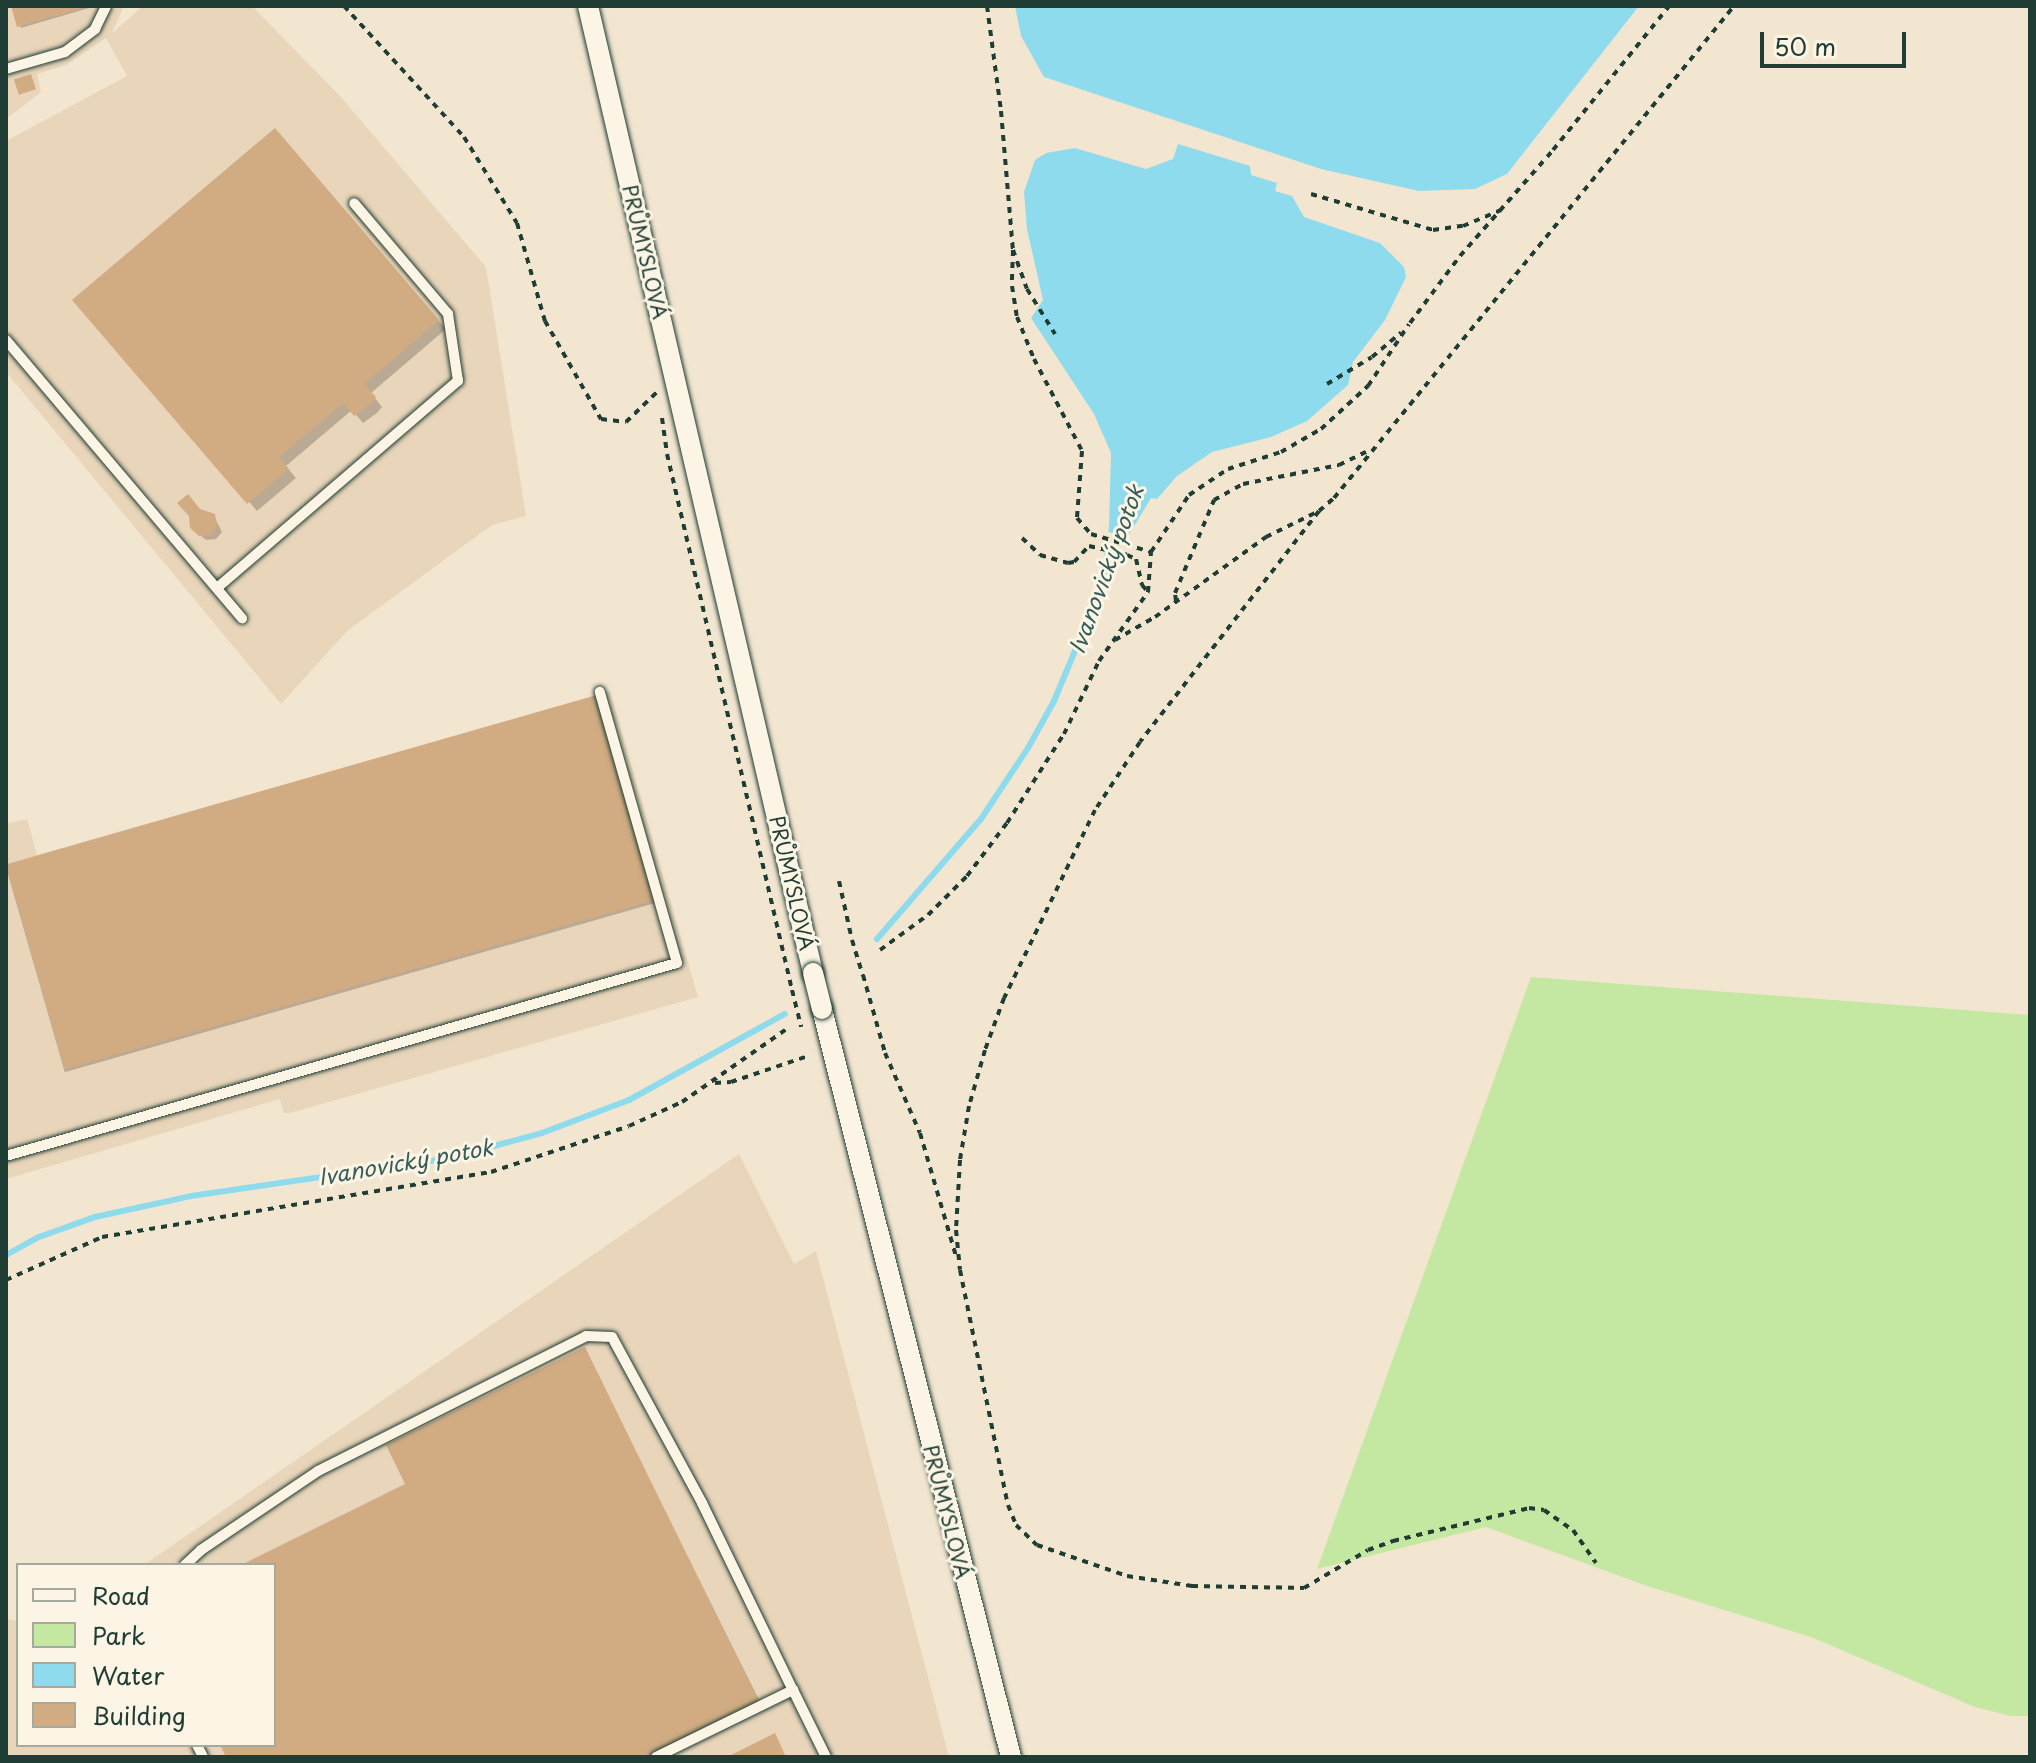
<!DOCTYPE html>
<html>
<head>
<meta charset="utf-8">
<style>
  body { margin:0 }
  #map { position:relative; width:2036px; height:1763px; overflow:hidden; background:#f3e6d1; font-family:"Playpen Sans",sans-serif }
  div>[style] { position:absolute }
  .built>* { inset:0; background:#e9d5ba }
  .green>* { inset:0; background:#c4e8a2 }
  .water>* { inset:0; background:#8edbed }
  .pier>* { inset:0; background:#f3e6d1 }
  .shadow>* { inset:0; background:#0003; transform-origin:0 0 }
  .stream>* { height:6px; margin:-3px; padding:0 3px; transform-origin:3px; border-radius:3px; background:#8edbed }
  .building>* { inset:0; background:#d1ac83; transform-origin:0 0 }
  .path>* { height:4px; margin-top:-2px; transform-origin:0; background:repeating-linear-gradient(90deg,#1f3d34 0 6px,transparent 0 12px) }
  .roads { filter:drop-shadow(0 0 2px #1f3d34) drop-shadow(0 0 2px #1f3d34) }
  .lane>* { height:10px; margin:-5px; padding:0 5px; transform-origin:5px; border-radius:5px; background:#fcf5e5 }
  .street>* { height:20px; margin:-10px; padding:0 10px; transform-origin:10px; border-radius:10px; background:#fcf5e5 }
  .path-bridge>* { height:4px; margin-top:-2px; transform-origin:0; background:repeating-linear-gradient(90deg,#1f3d34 0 6px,transparent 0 12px) }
  .bridges { filter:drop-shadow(0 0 2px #1f3d34) drop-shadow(0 0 2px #1f3d34) }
  .street-bridge>* { height:20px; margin:-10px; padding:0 10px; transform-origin:10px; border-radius:10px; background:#fcf5e5 }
  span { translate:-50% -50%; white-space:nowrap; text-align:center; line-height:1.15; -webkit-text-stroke:6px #fcf5e5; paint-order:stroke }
  .street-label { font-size:20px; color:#1f3d34 }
  .water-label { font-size:22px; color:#355d59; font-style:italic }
  .frame { position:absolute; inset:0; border:8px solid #1f3d34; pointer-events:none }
  .legend { position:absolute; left:16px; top:1563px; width:260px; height:184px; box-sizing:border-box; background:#fcf5e5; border:2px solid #a4ab9e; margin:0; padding:10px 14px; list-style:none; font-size:24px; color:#1f3d34 }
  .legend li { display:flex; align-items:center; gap:16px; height:40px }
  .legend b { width:40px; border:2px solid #a4ab9e }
  .scale { position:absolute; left:1760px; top:32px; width:146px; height:36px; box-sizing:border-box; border:4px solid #1f3d34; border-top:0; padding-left:10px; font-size:24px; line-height:28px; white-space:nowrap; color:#1f3d34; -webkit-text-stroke:6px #fcf5e5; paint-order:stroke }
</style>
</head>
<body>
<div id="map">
  <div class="built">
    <i style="clip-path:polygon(6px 6px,124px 6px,112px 33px,143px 6px,252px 6px,340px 96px,486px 267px,526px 516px,492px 525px,347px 631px,281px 704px,6px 372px,6px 141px,127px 76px,106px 38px,66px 65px,37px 74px,41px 92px,6px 119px)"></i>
    <i style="clip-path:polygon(610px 691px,698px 997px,290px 1113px,284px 1113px,280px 1099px,6px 1179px,6px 824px,27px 819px,37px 855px)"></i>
    <i style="clip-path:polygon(739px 1154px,794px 1264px,816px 1251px,949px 1757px,6px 1757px,6px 1619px,18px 1621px,18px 1745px,274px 1745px,274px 1565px,144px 1565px)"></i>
  </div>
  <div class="green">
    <i style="clip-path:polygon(1531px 977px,2030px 1015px,2030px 1716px,2010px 1716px,1975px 1707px,1811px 1637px,1650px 1587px,1486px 1527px,1317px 1569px)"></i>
  </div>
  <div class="water">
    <i style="clip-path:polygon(1015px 6px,1639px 6px,1507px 174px,1475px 189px,1419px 191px,1321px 169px,1044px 77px,1021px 36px)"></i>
    <i style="clip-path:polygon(1178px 144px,1250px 166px,1251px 175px,1277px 183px,1275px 191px,1292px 196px,1304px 217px,1380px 243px,1404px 267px,1406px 277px,1385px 320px,1353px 362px,1348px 385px,1307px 421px,1271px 437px,1212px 452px,1177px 476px,1157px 499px,1151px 498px,1130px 533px,1104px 591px,1098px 589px,1109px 527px,1111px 453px,1094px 414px,1031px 318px,1043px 300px,1027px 229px,1024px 192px,1035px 160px,1046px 153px,1075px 148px,1146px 169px,1173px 159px)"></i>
  </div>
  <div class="pier">
    <i style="clip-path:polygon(1105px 531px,1132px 539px,1125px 556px,1102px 549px)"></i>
  </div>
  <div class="shadow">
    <i style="clip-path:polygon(13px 6px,88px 6px,89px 8px,21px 28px)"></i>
    <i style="clip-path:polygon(283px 139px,446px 329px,371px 393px,382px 407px,377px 413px,363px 423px,352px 410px,286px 466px,296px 478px,257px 511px,75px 300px)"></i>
    <i style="clip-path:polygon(215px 518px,222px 532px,216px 539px,206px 540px,198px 533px)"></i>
    <i style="left:597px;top:697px;width:214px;height:615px;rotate:74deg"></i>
    <i style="clip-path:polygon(585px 1350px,764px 1710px,229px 1757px,223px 1745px,274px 1745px,274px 1565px,246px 1565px,408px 1485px)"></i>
  </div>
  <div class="stream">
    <i style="left:877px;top:939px;width:159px;rotate:-49.1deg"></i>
    <i style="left:981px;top:819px;width:85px;rotate:-56.5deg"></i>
    <i style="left:1028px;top:748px;width:54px;rotate:-61deg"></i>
    <i style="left:1054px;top:701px;width:127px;rotate:-67.3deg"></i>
    <i style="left:6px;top:1255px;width:38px;rotate:-29deg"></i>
    <i style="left:39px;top:1237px;width:59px;rotate:-19.7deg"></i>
    <i style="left:95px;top:1217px;width:98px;rotate:-12.3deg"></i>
    <i style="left:191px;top:1196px;width:262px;rotate:-8.3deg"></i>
    <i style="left:450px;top:1158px;width:95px;rotate:-15.2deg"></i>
    <i style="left:542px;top:1133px;width:93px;rotate:-20.8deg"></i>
    <i style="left:629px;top:1100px;width:178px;rotate:-28.9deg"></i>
  </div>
  <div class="building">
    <i style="clip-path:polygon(11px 6px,85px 6px,86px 7px,17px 27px)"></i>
    <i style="left:31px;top:74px;width:16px;height:18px;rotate:72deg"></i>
    <i style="clip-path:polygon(275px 128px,439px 320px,364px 384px,376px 397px,369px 405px,354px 416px,343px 403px,279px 457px,289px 469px,247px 504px,72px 300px)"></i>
    <i style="clip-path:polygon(188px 494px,200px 509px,215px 514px,217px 526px,211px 535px,199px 536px,190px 528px,189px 516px,177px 503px)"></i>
    <i style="left:597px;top:695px;width:213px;height:615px;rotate:74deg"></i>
    <i style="clip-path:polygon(585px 1347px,760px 1704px,652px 1757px,226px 1757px,220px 1745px,274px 1745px,274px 1565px,241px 1565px,405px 1484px,386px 1445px)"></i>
    <i style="clip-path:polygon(775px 1733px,786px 1757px,727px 1757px)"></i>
  </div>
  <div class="path">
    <i style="left:344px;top:6px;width:178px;rotate:47.5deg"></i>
    <i style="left:464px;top:137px;width:101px;rotate:58.4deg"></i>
    <i style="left:517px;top:223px;width:102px;rotate:74.1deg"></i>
    <i style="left:545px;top:321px;width:113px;rotate:60.3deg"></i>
    <i style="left:601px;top:419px;width:25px;rotate:7deg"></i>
    <i style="left:626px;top:422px;width:43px;rotate:-44.1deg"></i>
    <i style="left:987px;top:6px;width:106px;rotate:82.4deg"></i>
    <i style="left:1001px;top:111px;width:140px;rotate:85.1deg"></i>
    <i style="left:1013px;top:250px;width:41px;rotate:70.3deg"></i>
    <i style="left:1027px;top:289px;width:53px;rotate:58.1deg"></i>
    <i style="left:1311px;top:194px;width:127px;rotate:16.4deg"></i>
    <i style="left:1433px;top:230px;width:30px;rotate:-8deg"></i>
    <i style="left:1463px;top:226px;width:41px;rotate:-22.8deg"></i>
    <i style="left:1013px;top:250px;width:36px;rotate:92deg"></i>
    <i style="left:1012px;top:286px;width:31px;rotate:81deg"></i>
    <i style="left:1017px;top:317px;width:45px;rotate:68deg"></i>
    <i style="left:1034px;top:359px;width:104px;rotate:62.4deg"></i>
    <i style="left:1082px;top:451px;width:67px;rotate:94.3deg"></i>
    <i style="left:1077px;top:518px;width:21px;rotate:49deg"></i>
    <i style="left:1091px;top:534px;width:63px;rotate:16.7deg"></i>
    <i style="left:1410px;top:323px;width:84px;rotate:-53.3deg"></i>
    <i style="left:1460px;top:256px;width:141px;rotate:-48.7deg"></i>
    <i style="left:1553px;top:150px;width:185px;rotate:-51.1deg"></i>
    <i style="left:1327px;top:384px;width:52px;rotate:-31deg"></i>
    <i style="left:1372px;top:357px;width:38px;rotate:-40deg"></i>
    <i style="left:662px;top:418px;width:36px;rotate:82deg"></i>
    <i style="left:667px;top:454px;width:550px;rotate:76.87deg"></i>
    <i style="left:1319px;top:511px;width:292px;rotate:127.8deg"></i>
    <i style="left:1140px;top:742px;width:82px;rotate:123.5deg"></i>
    <i style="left:1095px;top:810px;width:209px;rotate:115.8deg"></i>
    <i style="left:1004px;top:998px;width:55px;rotate:110.1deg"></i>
    <i style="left:985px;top:1050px;width:58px;rotate:105.9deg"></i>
    <i style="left:969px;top:1106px;width:55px;rotate:99.5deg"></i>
    <i style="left:960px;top:1160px;width:70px;rotate:93.3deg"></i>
    <i style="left:956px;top:1230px;width:40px;rotate:84.3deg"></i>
    <i style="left:960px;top:1270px;width:240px;rotate:78.5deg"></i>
    <i style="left:1008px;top:1505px;width:22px;rotate:68deg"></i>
    <i style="left:1016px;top:1525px;width:29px;rotate:44deg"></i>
    <i style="left:1037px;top:1545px;width:95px;rotate:19deg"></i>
    <i style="left:1127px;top:1576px;width:66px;rotate:8.7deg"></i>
    <i style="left:1192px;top:1586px;width:112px;rotate:1deg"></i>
    <i style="left:1304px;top:1588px;width:74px;rotate:-30.7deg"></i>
    <i style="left:1368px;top:1550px;width:27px;rotate:-20deg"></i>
    <i style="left:1393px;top:1541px;width:140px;rotate:-13.6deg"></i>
    <i style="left:1529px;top:1508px;width:15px;rotate:8deg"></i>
    <i style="left:1544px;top:1510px;width:35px;rotate:35deg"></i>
    <i style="left:1573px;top:1530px;width:40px;rotate:55.1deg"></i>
    <i style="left:1022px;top:538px;width:25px;rotate:43deg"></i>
    <i style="left:1040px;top:555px;width:29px;rotate:16deg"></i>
    <i style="left:1068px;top:563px;width:6px;rotate:-9deg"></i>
    <i style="left:1074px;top:562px;width:22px;rotate:-47deg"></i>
    <i style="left:1089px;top:546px;width:39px;rotate:13deg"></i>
    <i style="left:1127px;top:555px;width:10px;rotate:24deg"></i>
    <i style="left:1136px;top:559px;width:27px;rotate:77deg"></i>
    <i style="left:1142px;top:585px;width:9px;rotate:49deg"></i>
    <i style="left:1176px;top:601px;width:8px;rotate:-97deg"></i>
    <i style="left:1175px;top:593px;width:101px;rotate:-67.2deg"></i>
    <i style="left:1214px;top:500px;width:33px;rotate:-29deg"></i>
    <i style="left:1243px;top:484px;width:98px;rotate:-11.2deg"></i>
    <i style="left:1339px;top:465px;width:34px;rotate:-26deg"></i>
    <i style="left:1115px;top:640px;width:46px;rotate:-29.9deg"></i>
    <i style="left:1155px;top:617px;width:137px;rotate:-35.8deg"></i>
    <i style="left:1266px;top:537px;width:59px;rotate:-26.1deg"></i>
    <i style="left:1319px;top:511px;width:20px;rotate:-41deg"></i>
    <i style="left:1334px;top:498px;width:634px;rotate:-50.89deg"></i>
    <i style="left:839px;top:881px;width:60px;rotate:77.6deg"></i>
    <i style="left:880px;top:950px;width:59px;rotate:-36.1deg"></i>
    <i style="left:928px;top:915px;width:55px;rotate:-45deg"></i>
    <i style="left:967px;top:876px;width:66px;rotate:-53deg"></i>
    <i style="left:1007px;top:823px;width:106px;rotate:-57.4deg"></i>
    <i style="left:1064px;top:734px;width:81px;rotate:-64.4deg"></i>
    <i style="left:1099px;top:661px;width:85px;rotate:-54.6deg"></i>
    <i style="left:1148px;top:592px;width:40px;rotate:-85.7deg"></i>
    <i style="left:1151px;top:552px;width:69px;rotate:-56.3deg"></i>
    <i style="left:1189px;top:495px;width:47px;rotate:-33.7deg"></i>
    <i style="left:1228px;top:469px;width:56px;rotate:-17.8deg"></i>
    <i style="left:1281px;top:452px;width:46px;rotate:-29.9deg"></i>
    <i style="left:1321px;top:429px;width:64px;rotate:-42.5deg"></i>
    <i style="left:1368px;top:386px;width:74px;rotate:-56.5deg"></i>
    <i style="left:863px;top:975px;width:81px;rotate:74.2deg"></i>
    <i style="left:885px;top:1053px;width:87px;rotate:66.4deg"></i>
    <i style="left:920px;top:1133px;width:128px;rotate:73.7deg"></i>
    <i style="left:715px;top:1083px;width:16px;rotate:-4deg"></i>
    <i style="left:731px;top:1082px;width:81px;rotate:-18.7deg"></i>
    <i style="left:6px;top:1280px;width:105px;rotate:-24.1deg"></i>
    <i style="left:102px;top:1237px;width:394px;rotate:-9.5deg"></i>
    <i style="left:491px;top:1172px;width:145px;rotate:-18.4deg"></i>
    <i style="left:629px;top:1126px;width:58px;rotate:-24.4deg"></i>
    <i style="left:682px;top:1102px;width:129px;rotate:-34.9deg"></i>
  </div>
  <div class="roads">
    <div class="lane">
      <i style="left:6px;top:69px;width:61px;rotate:-16.1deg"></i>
      <i style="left:65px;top:52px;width:38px;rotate:-37deg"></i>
      <i style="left:95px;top:29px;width:25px;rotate:-64deg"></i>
      <i style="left:6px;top:340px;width:365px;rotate:49.7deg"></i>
      <i style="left:217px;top:588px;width:318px;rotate:-40.7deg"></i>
      <i style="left:458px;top:381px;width:68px;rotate:-98.5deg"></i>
      <i style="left:448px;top:314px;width:145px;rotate:-130.3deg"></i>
      <i style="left:6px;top:1156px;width:698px;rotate:-16.05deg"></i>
      <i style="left:677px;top:963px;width:282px;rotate:-105.9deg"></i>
      <i style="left:185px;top:1565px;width:22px;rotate:-43deg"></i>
      <i style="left:201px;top:1550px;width:141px;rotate:-34deg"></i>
      <i style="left:318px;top:1471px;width:300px;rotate:-26.7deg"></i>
      <i style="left:586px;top:1336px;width:26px;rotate:2deg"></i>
      <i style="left:612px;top:1337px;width:189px;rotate:61.5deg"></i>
      <i style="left:702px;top:1503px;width:208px;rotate:64.1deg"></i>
      <i style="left:197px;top:1745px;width:13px;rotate:63deg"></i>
      <i style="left:656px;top:1757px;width:153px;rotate:-26.1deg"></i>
      <i style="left:793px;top:1690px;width:75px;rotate:63.8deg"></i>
    </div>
    <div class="street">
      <i style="left:588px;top:6px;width:993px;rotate:76.9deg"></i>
      <i style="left:822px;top:1009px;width:772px;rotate:75.82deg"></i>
    </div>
  </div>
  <div class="path-bridge">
    <i style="left:852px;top:940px;width:37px;rotate:73deg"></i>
    <i style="left:792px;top:990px;width:38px;rotate:76deg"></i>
  </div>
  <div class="bridges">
    <div class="street-bridge">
      <i style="left:813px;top:973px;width:37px;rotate:76deg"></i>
    </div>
  </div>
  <div class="street-label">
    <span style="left:645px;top:252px;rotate:77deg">PRŮMYSLOVÁ</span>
    <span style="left:792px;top:883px;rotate:77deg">PRŮMYSLOVÁ</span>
    <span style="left:947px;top:1512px;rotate:76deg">PRŮMYSLOVÁ</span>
  </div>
  <div class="water-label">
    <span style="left:1105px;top:569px;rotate:-70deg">Ivanovický potok</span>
    <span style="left:405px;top:1161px;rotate:-10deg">Ivanovický potok</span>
  </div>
  <div class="frame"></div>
  <ul class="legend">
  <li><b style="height:10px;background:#fcf5e5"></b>Road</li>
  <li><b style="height:22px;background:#c4e8a2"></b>Park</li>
  <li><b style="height:22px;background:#8edbed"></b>Water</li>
  <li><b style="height:22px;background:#d1ac83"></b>Building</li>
  </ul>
  <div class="scale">50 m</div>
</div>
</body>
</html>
